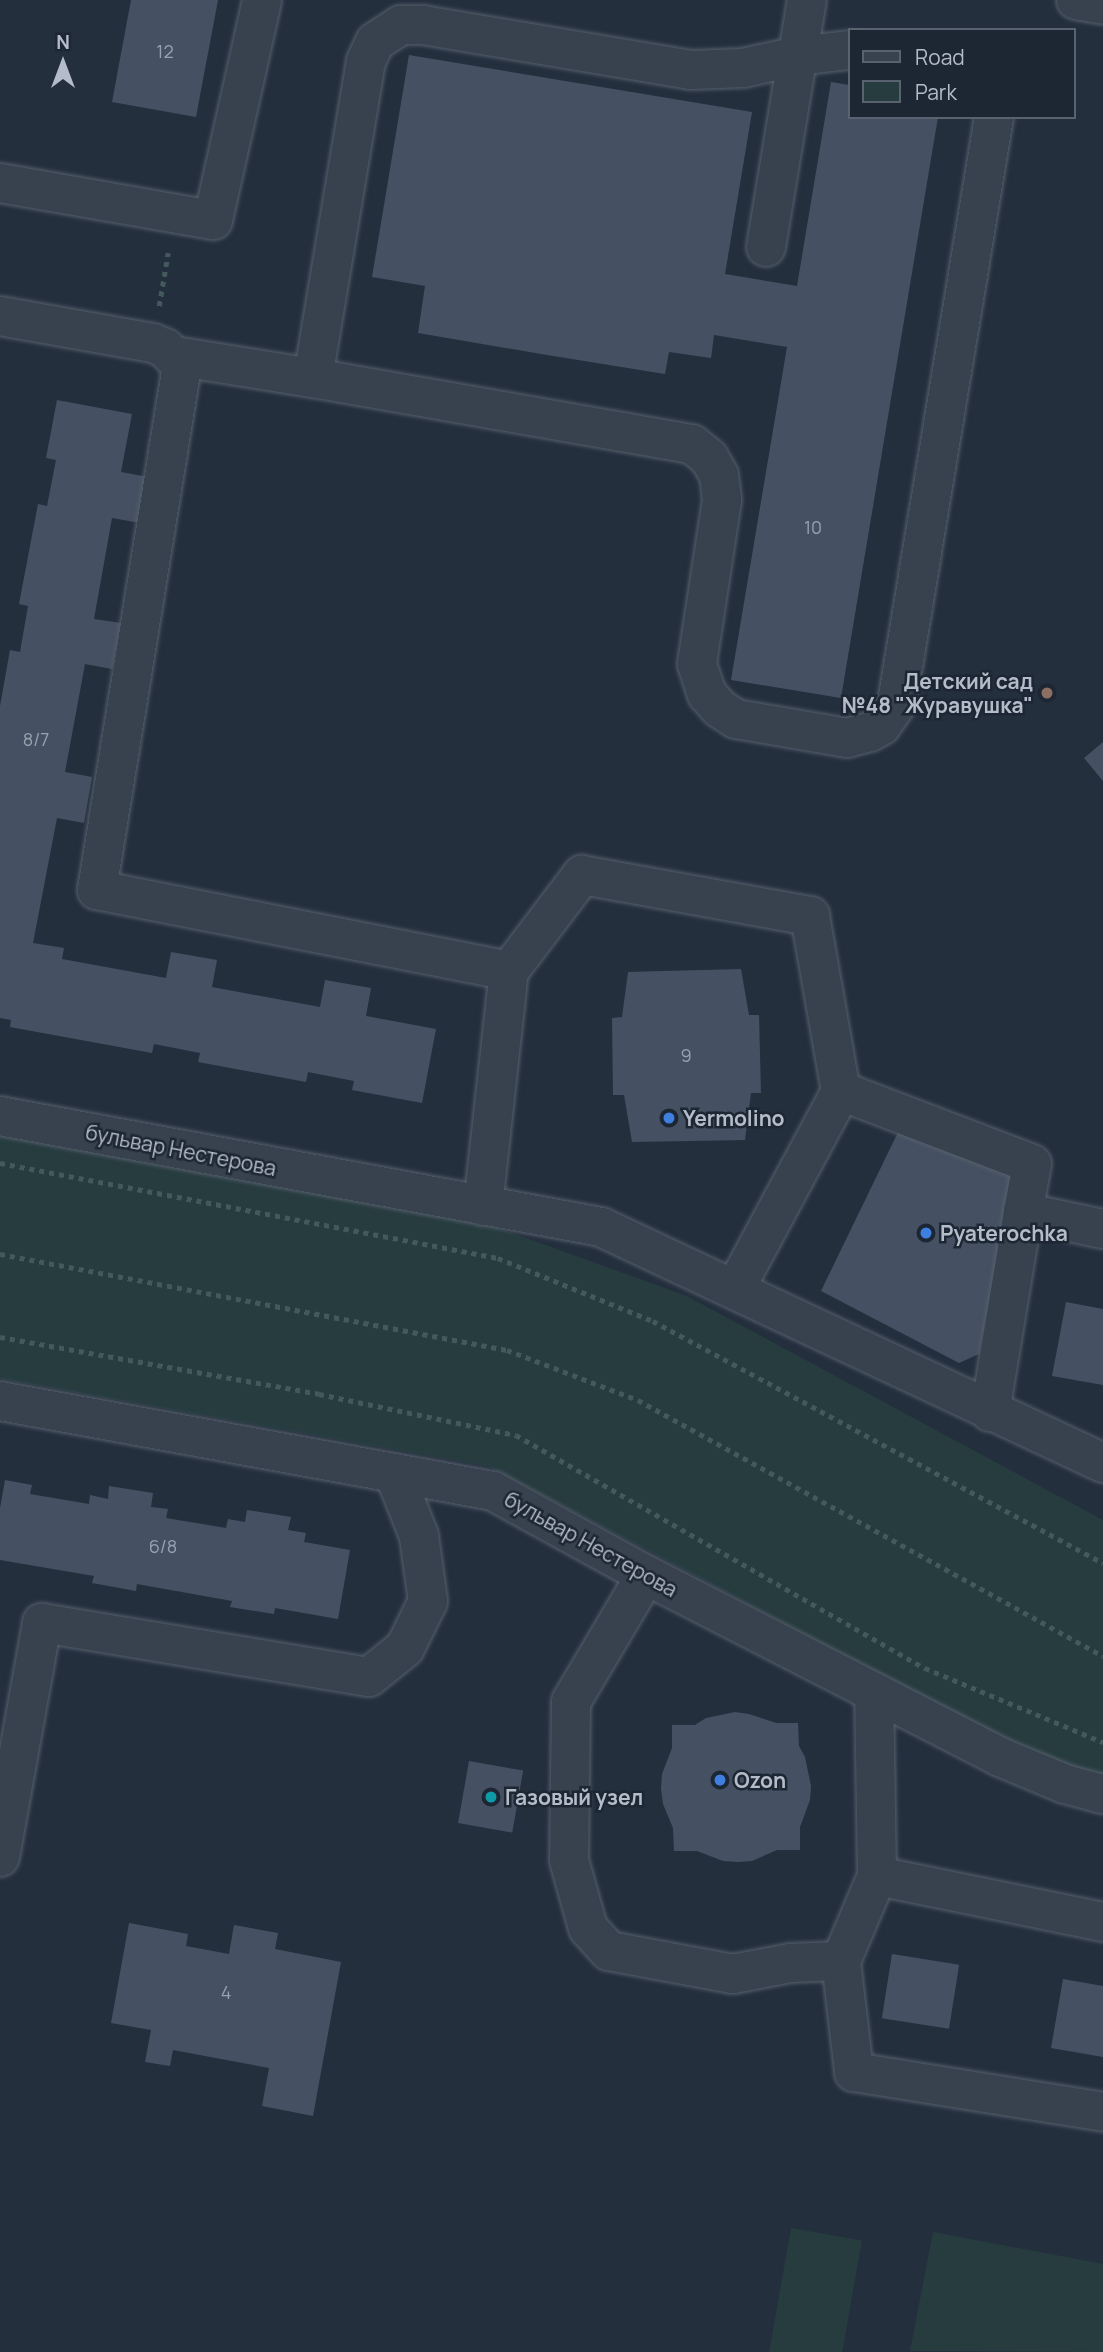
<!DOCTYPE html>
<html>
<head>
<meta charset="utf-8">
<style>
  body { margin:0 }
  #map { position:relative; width:1103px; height:2352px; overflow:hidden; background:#242f3e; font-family:Manrope,sans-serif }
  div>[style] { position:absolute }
  .green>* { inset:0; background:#263c3f; transform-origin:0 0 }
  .building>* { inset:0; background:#455162; transform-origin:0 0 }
  .path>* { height:4.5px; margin-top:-2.25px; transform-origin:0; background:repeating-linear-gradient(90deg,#44595c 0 5px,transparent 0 10px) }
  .roads { filter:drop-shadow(0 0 2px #565f6c) drop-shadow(0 0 2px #565f6c) }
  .minor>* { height:38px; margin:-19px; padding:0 19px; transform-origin:19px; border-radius:19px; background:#38414e }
  .dots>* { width:19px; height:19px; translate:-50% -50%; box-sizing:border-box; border:4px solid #1d2633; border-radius:50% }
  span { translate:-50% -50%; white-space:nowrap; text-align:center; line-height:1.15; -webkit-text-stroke:5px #1d2633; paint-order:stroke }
  .number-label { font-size:18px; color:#98a1af }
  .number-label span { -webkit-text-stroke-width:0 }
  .poi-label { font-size:21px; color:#b4bcc9; font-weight:700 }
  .right { translate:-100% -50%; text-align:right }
  .left { translate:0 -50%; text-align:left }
  .street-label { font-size:21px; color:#b4bcc9 }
  .legend { position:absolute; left:848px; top:28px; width:228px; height:91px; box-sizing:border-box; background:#1d2633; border:2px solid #59626f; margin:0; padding:9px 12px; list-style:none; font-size:21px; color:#b4bcc9 }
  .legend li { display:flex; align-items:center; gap:14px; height:35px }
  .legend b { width:35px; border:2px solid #59626f }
  .north { position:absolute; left:28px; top:28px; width:70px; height:70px; -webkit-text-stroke:5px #1d2633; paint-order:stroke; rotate:0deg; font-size:19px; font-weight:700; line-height:28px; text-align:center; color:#b4bcc9 }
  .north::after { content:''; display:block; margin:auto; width:24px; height:32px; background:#b4bcc9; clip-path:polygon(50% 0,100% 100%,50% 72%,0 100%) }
</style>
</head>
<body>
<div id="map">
  <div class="green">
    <i style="clip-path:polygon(0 1136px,490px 1225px,687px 1296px,1103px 1520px,1103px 1777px,1032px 1755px,490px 1467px,0 1379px)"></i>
    <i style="left:791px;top:2228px;width:72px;height:126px;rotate:10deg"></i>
    <i style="clip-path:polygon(933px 2232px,1103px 2264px,1103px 2352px,910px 2351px)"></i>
  </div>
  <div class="building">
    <i style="clip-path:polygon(131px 0,218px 0,196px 117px,112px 102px)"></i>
    <i style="clip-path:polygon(409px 55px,752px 112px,725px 274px,797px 286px,831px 82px,849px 85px,849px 117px,938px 117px,841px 698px,731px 680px,787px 347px,714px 335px,711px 358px,669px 352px,665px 374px,541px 354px,418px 333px,425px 286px,372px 277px)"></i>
    <i style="clip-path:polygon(57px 400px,132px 414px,121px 472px,148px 477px,140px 523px,112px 518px,94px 619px,121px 623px,112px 669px,85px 664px,65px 772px,92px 777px,84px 823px,57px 818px,33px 943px,64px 948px,62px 959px,166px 978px,171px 952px,217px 960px,212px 987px,320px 1007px,325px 980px,371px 988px,366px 1016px,436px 1029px,422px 1103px,352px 1090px,354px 1081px,308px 1072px,306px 1082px,198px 1062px,200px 1053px,154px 1044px,152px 1053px,10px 1027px,11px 1020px,0 1018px,0 706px,10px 650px,20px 652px,28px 606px,19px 604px,38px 504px,47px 506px,56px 460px,46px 458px)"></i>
    <i style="clip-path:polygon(1103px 742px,1103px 781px,1084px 758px)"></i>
    <i style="clip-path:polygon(741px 969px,749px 1015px,759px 1015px,761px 1093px,751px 1093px,745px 1140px,632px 1142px,624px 1095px,613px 1095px,612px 1018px,622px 1017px,628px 972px)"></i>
    <i style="clip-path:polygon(902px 1124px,1014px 1176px,979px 1354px,959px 1363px,821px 1291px)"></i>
    <i style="clip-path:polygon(1066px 1302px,1103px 1309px,1103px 1385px,1052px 1376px)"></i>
    <i style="clip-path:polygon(5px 1480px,32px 1485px,30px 1494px,89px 1504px,90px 1495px,108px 1499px,109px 1486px,153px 1493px,151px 1507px,168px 1509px,166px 1518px,226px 1528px,228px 1519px,245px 1522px,247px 1510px,291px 1517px,288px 1530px,306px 1533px,304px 1542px,350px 1550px,338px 1619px,275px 1608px,274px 1614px,230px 1607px,232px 1601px,137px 1584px,136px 1591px,92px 1583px,94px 1576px,0 1560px,0 1508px)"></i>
    <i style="clip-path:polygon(735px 1712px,749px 1714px,776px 1723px,798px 1723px,799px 1746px,805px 1757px,811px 1786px,810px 1800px,800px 1827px,800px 1850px,777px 1850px,752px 1861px,738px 1862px,723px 1861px,697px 1851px,674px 1851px,673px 1828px,663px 1804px,661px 1789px,662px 1774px,672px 1748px,672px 1725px,695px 1725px,706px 1718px)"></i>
    <i style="left:469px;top:1761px;width:55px;height:63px;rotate:10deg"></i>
    <i style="clip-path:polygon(129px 1923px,188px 1934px,186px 1946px,229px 1954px,234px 1925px,278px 1933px,275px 1949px,341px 1962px,313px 2116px,262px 2106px,269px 2068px,173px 2050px,170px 2066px,145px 2062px,151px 2030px,111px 2023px)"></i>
    <i style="left:892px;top:1954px;width:68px;height:65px;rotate:9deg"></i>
    <i style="clip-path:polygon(1063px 1979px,1103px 1986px,1103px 2057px,1051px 2048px)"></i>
  </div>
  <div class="path">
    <i style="left:159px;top:306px;width:54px;rotate:-80.4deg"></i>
    <i style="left:0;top:1163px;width:507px;rotate:10.8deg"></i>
    <i style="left:498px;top:1258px;width:167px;rotate:22.1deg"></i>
    <i style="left:653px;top:1321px;width:511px;rotate:28.27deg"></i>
    <i style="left:0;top:1254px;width:516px;rotate:10.72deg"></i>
    <i style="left:507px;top:1350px;width:140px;rotate:20.9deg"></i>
    <i style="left:638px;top:1400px;width:531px;rotate:28.83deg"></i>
    <i style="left:0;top:1337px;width:324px;rotate:10.1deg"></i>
    <i style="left:319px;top:1394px;width:201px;rotate:11.8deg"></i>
    <i style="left:516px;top:1435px;width:471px;rotate:29.7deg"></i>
    <i style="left:925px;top:1668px;width:193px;rotate:22.6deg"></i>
  </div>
  <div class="roads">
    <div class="minor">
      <i style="left:1076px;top:0;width:27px;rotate:10deg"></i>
      <i style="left:849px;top:50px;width:51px;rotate:173.3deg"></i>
      <i style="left:798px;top:56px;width:56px;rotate:167.7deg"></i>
      <i style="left:743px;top:68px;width:52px;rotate:177.8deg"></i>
      <i style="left:691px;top:70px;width:272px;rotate:-170.5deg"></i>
      <i style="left:423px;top:25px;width:22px;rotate:180deg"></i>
      <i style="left:401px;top:25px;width:31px;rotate:147deg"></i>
      <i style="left:375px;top:42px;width:21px;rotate:115deg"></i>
      <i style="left:366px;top:61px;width:321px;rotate:99.5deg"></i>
      <i style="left:313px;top:378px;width:385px;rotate:9.9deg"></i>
      <i style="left:692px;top:444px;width:22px;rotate:39deg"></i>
      <i style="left:709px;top:458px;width:20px;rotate:60deg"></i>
      <i style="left:719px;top:475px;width:25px;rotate:83deg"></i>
      <i style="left:722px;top:500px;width:166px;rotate:98.7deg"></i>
      <i style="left:697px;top:664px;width:32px;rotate:72deg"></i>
      <i style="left:707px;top:694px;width:18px;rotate:49deg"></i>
      <i style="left:719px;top:708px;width:20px;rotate:33deg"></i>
      <i style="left:736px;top:719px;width:113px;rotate:9.7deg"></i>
      <i style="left:847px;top:738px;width:24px;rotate:-15deg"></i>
      <i style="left:870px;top:732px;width:13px;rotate:-29deg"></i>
      <i style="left:881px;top:726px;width:28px;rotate:-55deg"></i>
      <i style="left:897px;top:703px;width:594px;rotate:-80.6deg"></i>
      <i style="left:0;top:183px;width:216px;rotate:9.9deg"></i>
      <i style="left:213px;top:220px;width:225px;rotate:-77.4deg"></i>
      <i style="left:766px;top:247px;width:250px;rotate:-80.6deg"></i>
      <i style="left:0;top:316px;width:155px;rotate:10deg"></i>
      <i style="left:153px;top:343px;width:13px;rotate:23deg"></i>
      <i style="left:165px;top:348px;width:21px;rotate:47deg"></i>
      <i style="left:179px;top:363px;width:9px;rotate:77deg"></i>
      <i style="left:181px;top:372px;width:525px;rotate:99.21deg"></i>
      <i style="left:97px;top:890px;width:420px;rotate:11.1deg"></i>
      <i style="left:509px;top:971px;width:121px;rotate:-52.8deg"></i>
      <i style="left:582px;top:875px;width:232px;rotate:10.2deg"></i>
      <i style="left:810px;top:916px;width:178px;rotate:80deg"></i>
      <i style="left:841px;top:1091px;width:204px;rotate:20.9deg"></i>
      <i style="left:1032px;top:1164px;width:49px;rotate:100.6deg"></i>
      <i style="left:1023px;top:1212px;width:82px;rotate:12deg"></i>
      <i style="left:175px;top:356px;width:140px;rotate:9.1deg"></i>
      <i style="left:0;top:1116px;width:611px;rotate:10.46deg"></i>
      <i style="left:601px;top:1227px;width:555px;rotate:25.18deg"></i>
      <i style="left:483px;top:1206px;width:236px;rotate:-83.7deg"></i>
      <i style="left:735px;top:1289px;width:225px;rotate:-61.8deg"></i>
      <i style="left:0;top:1401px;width:501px;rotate:10.35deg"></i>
      <i style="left:493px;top:1491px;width:175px;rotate:28.8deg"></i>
      <i style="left:646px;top:1575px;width:398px;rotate:27.2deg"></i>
      <i style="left:1000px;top:1757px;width:70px;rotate:22.6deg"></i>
      <i style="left:1065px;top:1784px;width:39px;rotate:15deg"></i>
      <i style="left:990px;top:1412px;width:203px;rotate:-80.6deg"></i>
      <i style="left:646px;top:1575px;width:147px;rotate:120.6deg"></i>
      <i style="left:571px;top:1702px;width:158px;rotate:90.7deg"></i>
      <i style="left:569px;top:1860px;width:71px;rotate:74.4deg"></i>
      <i style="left:588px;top:1928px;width:31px;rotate:48deg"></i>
      <i style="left:609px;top:1951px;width:126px;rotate:10.5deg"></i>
      <i style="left:733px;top:1974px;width:58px;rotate:-10.9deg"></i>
      <i style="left:790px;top:1963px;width:51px;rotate:-2.2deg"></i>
      <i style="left:841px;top:1961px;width:92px;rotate:-67deg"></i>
      <i style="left:877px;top:1876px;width:183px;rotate:-90.9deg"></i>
      <i style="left:0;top:1857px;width:238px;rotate:-79.8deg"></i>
      <i style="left:42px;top:1623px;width:331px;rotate:9.4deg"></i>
      <i style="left:369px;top:1677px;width:46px;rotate:-38.9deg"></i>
      <i style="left:405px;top:1648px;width:52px;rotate:-63.9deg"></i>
      <i style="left:428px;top:1601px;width:66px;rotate:-97.9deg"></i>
      <i style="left:419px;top:1536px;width:68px;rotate:-111.6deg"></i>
      <i style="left:877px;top:1876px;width:231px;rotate:11.5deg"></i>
      <i style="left:841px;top:1961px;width:112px;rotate:83.3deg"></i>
      <i style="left:854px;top:2072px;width:252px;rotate:9.1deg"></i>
    </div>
  </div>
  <div class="dots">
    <i style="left:1047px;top:693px;background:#8d6e63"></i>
    <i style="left:669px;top:1118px;background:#3f7fe0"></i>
    <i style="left:926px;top:1233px;background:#3f7fe0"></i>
    <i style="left:720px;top:1780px;background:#3f7fe0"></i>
    <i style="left:491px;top:1797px;background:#0f9aa8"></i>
  </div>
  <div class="number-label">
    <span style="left:165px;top:51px">12</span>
    <span style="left:813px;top:527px">10</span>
    <span style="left:36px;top:739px">8/7</span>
    <span style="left:686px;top:1055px">9</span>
    <span style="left:163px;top:1546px">6/8</span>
    <span style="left:226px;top:1992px">4</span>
  </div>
  <div class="poi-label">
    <span class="right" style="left:1033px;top:693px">Детский сад<br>№48 "Журавушка"</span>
    <span class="left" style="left:683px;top:1118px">Yermolino</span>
    <span class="left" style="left:940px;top:1233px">Pyaterochka</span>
    <span class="left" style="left:734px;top:1780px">Ozon</span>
    <span class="left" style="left:505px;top:1797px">Газовый узел</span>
  </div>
  <div class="street-label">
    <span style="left:181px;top:1150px;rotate:11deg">бульвар Нестерова</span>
    <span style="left:591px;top:1544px;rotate:29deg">бульвар Нестерова</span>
  </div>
  <ul class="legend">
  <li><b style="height:9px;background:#38414e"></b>Road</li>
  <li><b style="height:19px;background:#263c3f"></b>Park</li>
  </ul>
  <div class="north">N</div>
</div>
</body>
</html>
